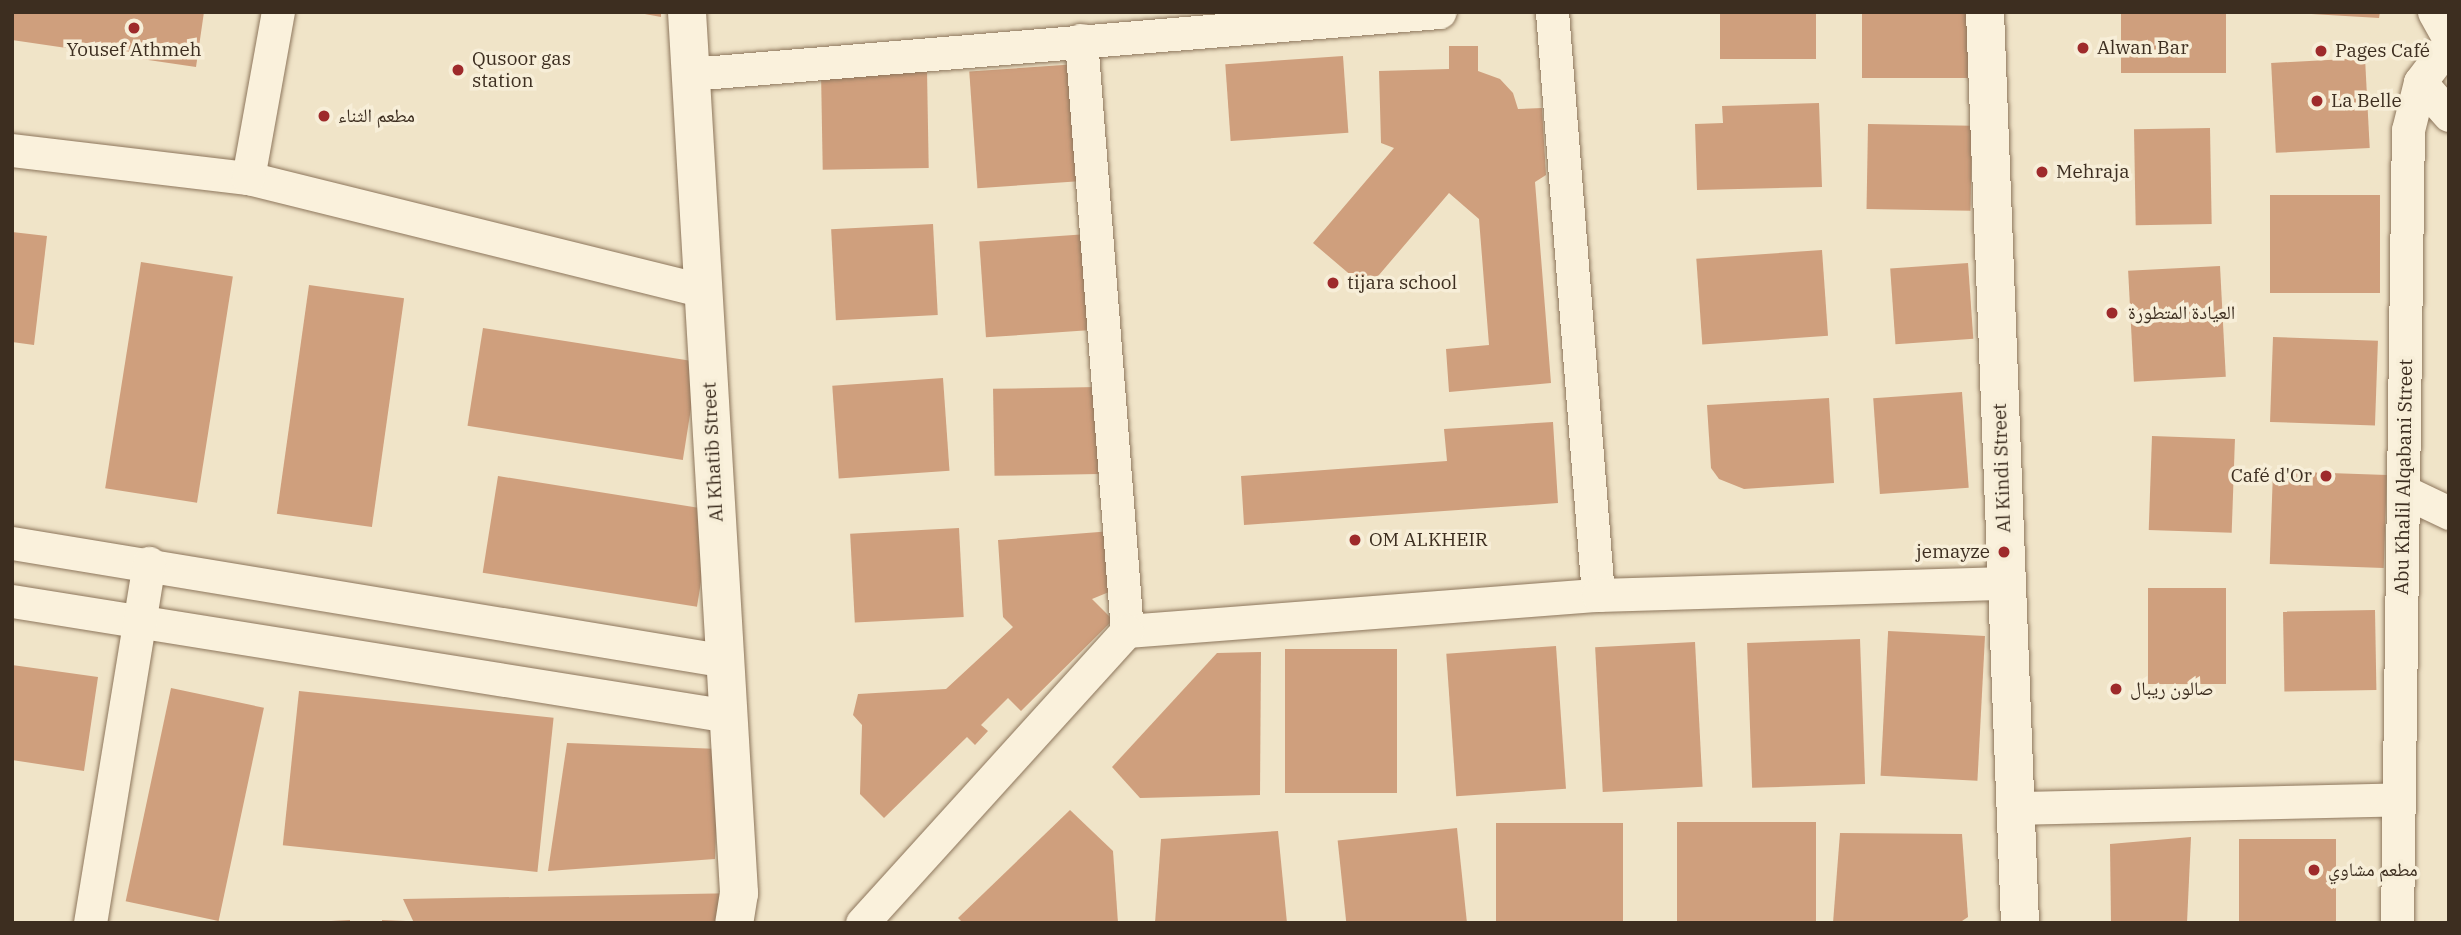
<!DOCTYPE html>
<html>
<head>
<meta charset="utf-8">
<style>
  body { margin:0 }
  #map { position:relative; width:2461px; height:935px; overflow:hidden; background:#f0e4c8; font-family:"IBM Plex Serif","Noto Naskh Arabic",serif }
  div>[style] { position:absolute }
  .building>* { inset:0; background:#cf9f7d; transform-origin:0 0 }
  .roads { filter:drop-shadow(0 0 2px #8d765c) drop-shadow(0 0 2px #8d765c) }
  .street>* { height:33px; margin:-16.5px; padding:0 16.5px; transform-origin:16.5px; border-radius:16.5px; background:#faf1dc }
  .secondary>* { height:38px; margin:-19px; padding:0 19px; transform-origin:19px; border-radius:19px; background:#faf1dc }
  .dots>* { width:19px; height:19px; translate:-50% -50%; box-sizing:border-box; border:4px solid #f7eed8; border-radius:50% }
  span { translate:-50% -50%; white-space:nowrap; text-align:center; line-height:1.15; -webkit-text-stroke:7px #f7eed8; paint-order:stroke }
  .poi-label { font-size:19px; color:#3d2e20 }
  .left { translate:0 -50%; text-align:left }
  .right { translate:-100% -50%; text-align:right }
  .street-label { font-size:19px; color:#3d2e20 }
  .frame { position:absolute; inset:0; border:14px solid #3d2e20; pointer-events:none }
</style>
</head>
<body>
<div id="map">
  <div class="building">
    <i style="clip-path:polygon(12px 12px,204px 12px,196px 67px,12px 40px)"></i>
    <i style="clip-path:polygon(634px 12px,661px 12px,661px 17px)"></i>
    <i style="left:1720px;top:12px;width:96px;height:47px"></i>
    <i style="left:1862px;top:12px;width:107px;height:66px"></i>
    <i style="left:2121px;top:12px;width:105px;height:61px"></i>
    <i style="clip-path:polygon(2277px 12px,2380px 12px,2379px 18px)"></i>
    <i style="clip-path:polygon(1449px 46px,1478px 46px,1478px 71px,1500px 79px,1513px 93px,1518px 109px,1542px 108px,1546px 175px,1535px 182px,1551px 383px,1449px 392px,1446px 349px,1489px 345px,1479px 219px,1449px 193px,1367px 289px,1313px 243px,1394px 148px,1381px 143px,1379px 71px,1449px 69px)"></i>
    <i style="left:1343px;top:56px;width:77px;height:118px;rotate:86deg"></i>
    <i style="left:2365px;top:58px;width:90px;height:94px;rotate:87deg"></i>
    <i style="left:1078px;top:64px;width:117px;height:109px;rotate:86deg"></i>
    <i style="left:927px;top:70px;width:98px;height:106px;rotate:89deg"></i>
    <i style="clip-path:polygon(1819px 103px,1822px 187px,1697px 190px,1695px 124px,1723px 123px,1722px 106px)"></i>
    <i style="left:1868px;top:124px;width:104px;height:85px;rotate:1deg"></i>
    <i style="left:2210px;top:128px;width:96px;height:76px;rotate:89deg"></i>
    <i style="left:2270px;top:195px;width:110px;height:98px"></i>
    <i style="left:933px;top:224px;width:91px;height:102px;rotate:87deg"></i>
    <i style="clip-path:polygon(12px 232px,47px 236px,34px 345px,12px 342px)"></i>
    <i style="left:1088px;top:234px;width:96px;height:109px;rotate:86deg"></i>
    <i style="left:1822px;top:250px;width:86px;height:126px;rotate:86deg"></i>
    <i style="left:141px;top:262px;width:93px;height:229px;rotate:9deg"></i>
    <i style="left:1968px;top:263px;width:76px;height:78px;rotate:86deg"></i>
    <i style="left:2220px;top:266px;width:111px;height:92px;rotate:87deg"></i>
    <i style="left:309px;top:285px;width:96px;height:231px;rotate:8deg"></i>
    <i style="left:483px;top:328px;width:218px;height:99px;rotate:9deg"></i>
    <i style="left:2273px;top:337px;width:105px;height:85px;rotate:2deg"></i>
    <i style="left:943px;top:378px;width:93px;height:111px;rotate:86deg"></i>
    <i style="left:1097px;top:387px;width:87px;height:104px;rotate:89deg"></i>
    <i style="left:1962px;top:392px;width:96px;height:89px;rotate:86deg"></i>
    <i style="clip-path:polygon(1829px 398px,1834px 483px,1744px 489px,1719px 479px,1711px 468px,1707px 405px)"></i>
    <i style="clip-path:polygon(1553px 422px,1558px 503px,1244px 525px,1241px 476px,1447px 461px,1444px 429px)"></i>
    <i style="left:2152px;top:436px;width:83px;height:94px;rotate:2deg"></i>
    <i style="left:2273px;top:471px;width:114px;height:93px;rotate:2deg"></i>
    <i style="left:498px;top:476px;width:217px;height:98px;rotate:9deg"></i>
    <i style="left:959px;top:528px;width:89px;height:109px;rotate:87deg"></i>
    <i style="clip-path:polygon(1112px 531px,1109px 592px,1092px 599px,1113px 620px,1021px 711px,1008px 698px,981px 725px,988px 731px,975px 745px,967px 737px,884px 818px,860px 794px,862px 725px,853px 715px,858px 694px,946px 689px,1013px 627px,1003px 617px,998px 540px)"></i>
    <i style="left:2148px;top:588px;width:78px;height:96px"></i>
    <i style="left:2375px;top:610px;width:80px;height:92px;rotate:89deg"></i>
    <i style="left:1985px;top:636px;width:145px;height:97px;rotate:93deg"></i>
    <i style="left:1860px;top:639px;width:145px;height:113px;rotate:88deg"></i>
    <i style="left:1695px;top:642px;width:145px;height:100px;rotate:87deg"></i>
    <i style="left:1556px;top:646px;width:143px;height:110px;rotate:86deg"></i>
    <i style="left:1397px;top:649px;width:144px;height:112px;rotate:90deg"></i>
    <i style="clip-path:polygon(1261px 652px,1260px 795px,1140px 798px,1112px 767px,1217px 653px)"></i>
    <i style="clip-path:polygon(12px 665px,98px 677px,84px 771px,12px 760px)"></i>
    <i style="left:171px;top:688px;width:95px;height:218px;rotate:12deg"></i>
    <i style="left:299px;top:691px;width:256px;height:155px;rotate:6deg"></i>
    <i style="clip-path:polygon(567px 743px,719px 749px,715px 859px,548px 871px)"></i>
    <i style="clip-path:polygon(1070px 810px,1113px 851px,1118px 923px,963px 923px,958px 918px)"></i>
    <i style="left:1677px;top:822px;width:139px;height:101px"></i>
    <i style="left:1496px;top:823px;width:127px;height:100px"></i>
    <i style="left:1457px;top:828px;width:96px;height:120px;rotate:84deg"></i>
    <i style="clip-path:polygon(1278px 831px,1287px 923px,1155px 923px,1161px 839px)"></i>
    <i style="clip-path:polygon(1840px 833px,1962px 834px,1968px 917px,1959px 923px,1833px 923px)"></i>
    <i style="clip-path:polygon(2191px 837px,2187px 923px,2111px 923px,2110px 844px)"></i>
    <i style="left:2239px;top:839px;width:97px;height:84px"></i>
    <i style="clip-path:polygon(742px 893px,742px 923px,414px 923px,403px 899px)"></i>
    <i style="clip-path:polygon(350px 920px,350px 923px,331px 923px,331px 921px)"></i>
    <i style="clip-path:polygon(382px 920px,406px 921px,406px 923px,382px 923px)"></i>
  </div>
  <div class="roads">
    <div class="street">
      <i style="left:2434px;top:12px;width:31px;rotate:61deg"></i>
      <i style="left:1081px;top:40px;width:593px;rotate:85.55deg"></i>
      <i style="left:1127px;top:631px;width:472px;rotate:-4.4deg"></i>
      <i style="left:1598px;top:595px;width:585px;rotate:-94.51deg"></i>
      <i style="left:690px;top:74px;width:752px;rotate:-4.73deg"></i>
      <i style="left:2420px;top:82px;width:44px;rotate:48.7deg"></i>
      <i style="left:12px;top:150px;width:238px;rotate:6.8deg"></i>
      <i style="left:248px;top:178px;width:469px;rotate:13.9deg"></i>
      <i style="left:248px;top:178px;width:169px;rotate:-79.8deg"></i>
      <i style="left:2405px;top:492px;width:49px;rotate:25.5deg"></i>
      <i style="left:12px;top:543px;width:724px;rotate:9.38deg"></i>
      <i style="left:1598px;top:595px;width:409px;rotate:-1.7deg"></i>
      <i style="left:12px;top:601px;width:726px;rotate:9.11deg"></i>
      <i style="left:2016px;top:808px;width:383px;rotate:-1.3deg"></i>
      <i style="left:90px;top:923px;width:365px;rotate:-80.7deg"></i>
      <i style="left:862px;top:923px;width:394px;rotate:-47.8deg"></i>
      <i style="left:2397px;top:923px;width:793px;rotate:-89.21deg"></i>
      <i style="left:2408px;top:130px;width:49px;rotate:-76deg"></i>
      <i style="left:2420px;top:82px;width:48px;rotate:-52.7deg"></i>
    </div>
    <div class="secondary">
      <i style="left:687px;top:12px;width:883px;rotate:86.62deg"></i>
      <i style="left:739px;top:893px;width:30px;rotate:99deg"></i>
      <i style="left:1985px;top:12px;width:912px;rotate:87.8deg"></i>
    </div>
  </div>
  <div class="dots">
    <i style="left:134px;top:28px;background:#9e2a2b"></i>
    <i style="left:2083px;top:48px;background:#9e2a2b"></i>
    <i style="left:2321px;top:51px;background:#9e2a2b"></i>
    <i style="left:458px;top:70px;background:#9e2a2b"></i>
    <i style="left:2317px;top:101px;background:#9e2a2b"></i>
    <i style="left:324px;top:116px;background:#9e2a2b"></i>
    <i style="left:2042px;top:172px;background:#9e2a2b"></i>
    <i style="left:1333px;top:283px;background:#9e2a2b"></i>
    <i style="left:2112px;top:313px;background:#9e2a2b"></i>
    <i style="left:2326px;top:476px;background:#9e2a2b"></i>
    <i style="left:1355px;top:540px;background:#9e2a2b"></i>
    <i style="left:2004px;top:552px;background:#9e2a2b"></i>
    <i style="left:2116px;top:689px;background:#9e2a2b"></i>
    <i style="left:2314px;top:870px;background:#9e2a2b"></i>
  </div>
  <div class="poi-label">
    <span class="left" style="left:2097px;top:48px">Alwan Bar</span>
    <span style="left:134px;top:50px">Yousef Athmeh</span>
    <span class="left" style="left:2335px;top:51px">Pages Café</span>
    <span class="left" style="left:472px;top:70px">Qusoor gas<br>station</span>
    <span class="left" style="left:2331px;top:101px">La Belle</span>
    <span class="left" style="left:338px;top:116px">مطعم الثناء</span>
    <span class="left" style="left:2056px;top:172px">Mehraja</span>
    <span class="left" style="left:1347px;top:283px">tijara school</span>
    <span class="left" style="left:2128px;top:313px">العيادة المتطورة</span>
    <span class="right" style="left:2312px;top:476px">Café d'Or</span>
    <span class="left" style="left:1369px;top:540px">OM ALKHEIR</span>
    <span class="right" style="left:1990px;top:552px">jemayze</span>
    <span class="left" style="left:2130px;top:689px">صالون ريبال</span>
    <span class="left" style="left:2328px;top:870px">مطعم مشاوي</span>
  </div>
  <div class="street-label">
    <span style="left:713px;top:452px;rotate:-93deg">Al Khatib Street</span>
    <span style="left:2002px;top:468px;rotate:-92deg">Al Kindi Street</span>
    <span style="left:2404px;top:477px;rotate:-89deg">Abu Khalil Alqabani Street</span>
  </div>
  <div class="frame"></div>
</div>
</body>
</html>
